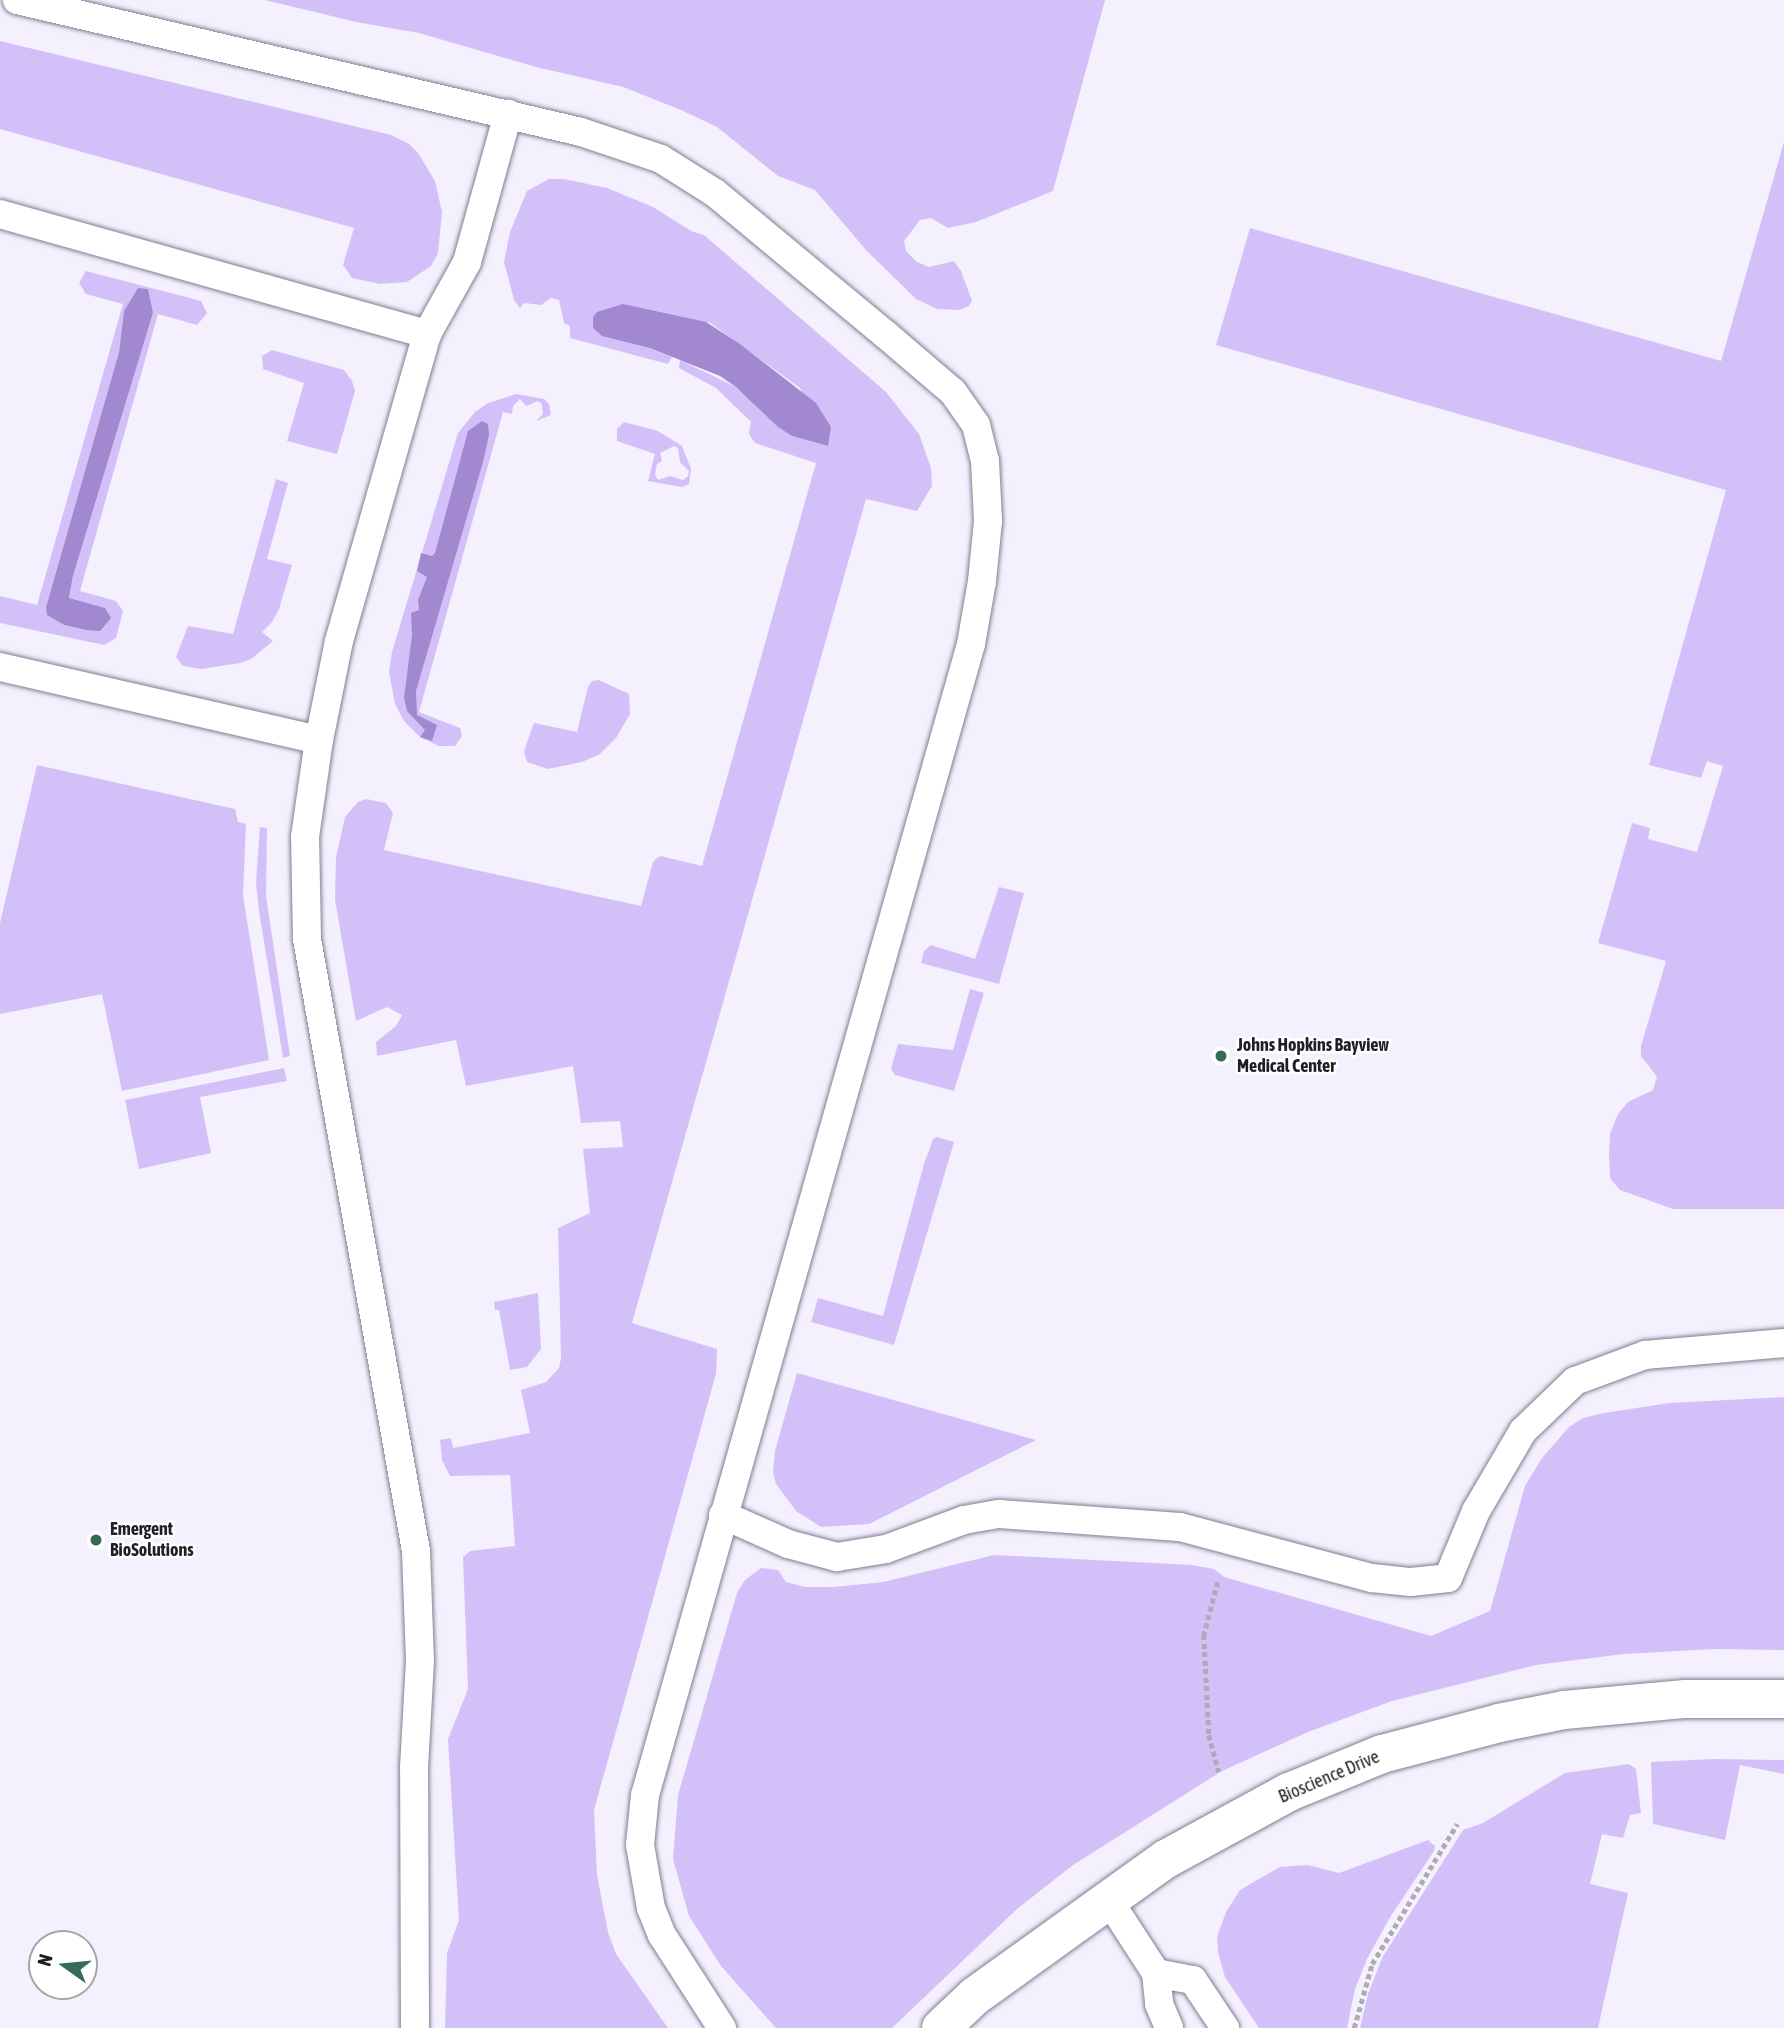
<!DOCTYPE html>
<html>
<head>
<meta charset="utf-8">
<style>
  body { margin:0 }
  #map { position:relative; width:1784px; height:2028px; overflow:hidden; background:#f4f0fe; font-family:"Asap Condensed",sans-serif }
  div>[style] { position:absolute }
  .green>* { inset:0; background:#d4c0f8 }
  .water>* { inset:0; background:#a288cf }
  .path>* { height:4.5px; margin-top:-2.25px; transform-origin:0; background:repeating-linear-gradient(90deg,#aeaab6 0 5px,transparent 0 8.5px) }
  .roads { filter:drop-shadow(0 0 2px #837c92) drop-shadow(0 0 2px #837c92) }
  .service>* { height:28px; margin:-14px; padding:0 14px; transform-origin:14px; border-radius:14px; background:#fff }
  .minor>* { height:38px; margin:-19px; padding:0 19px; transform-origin:19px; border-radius:19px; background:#fff }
  .dots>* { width:19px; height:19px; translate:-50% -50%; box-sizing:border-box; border:4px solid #fff; border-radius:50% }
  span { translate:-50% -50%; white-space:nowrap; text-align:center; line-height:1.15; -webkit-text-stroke:5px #fff; paint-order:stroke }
  .poi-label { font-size:18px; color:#211e26; font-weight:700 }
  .left { translate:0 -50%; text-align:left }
  .street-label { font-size:18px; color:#211e26 }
  .north { position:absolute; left:28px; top:1930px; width:70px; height:70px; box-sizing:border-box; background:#fff; border:2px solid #a6a5a8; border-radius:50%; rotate:285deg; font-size:19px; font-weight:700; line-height:28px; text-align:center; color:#211e26 }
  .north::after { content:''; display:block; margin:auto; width:24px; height:32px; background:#346c54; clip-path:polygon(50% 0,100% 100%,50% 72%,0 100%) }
</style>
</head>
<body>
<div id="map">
  <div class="green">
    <i style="clip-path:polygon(265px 0,1105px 0,1053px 191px,976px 222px,948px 228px,931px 218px,920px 220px,904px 241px,906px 251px,917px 262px,929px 267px,954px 261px,961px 271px,972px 301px,969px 306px,959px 310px,937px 309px,916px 299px,866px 250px,815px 190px,778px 176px,717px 127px,681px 110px,623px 87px,536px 67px,419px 33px,356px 22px)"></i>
    <i style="clip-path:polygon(0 41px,391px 135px,409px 144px,418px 153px,435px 181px,442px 212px,438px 253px,431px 266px,407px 282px,380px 284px,352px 278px,343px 265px,354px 228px,0 129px)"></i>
    <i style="clip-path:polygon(1784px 142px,1784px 1209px,1673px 1209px,1620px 1190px,1610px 1178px,1609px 1154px,1610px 1134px,1618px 1114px,1628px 1102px,1653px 1090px,1657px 1077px,1641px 1056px,1641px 1046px,1666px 961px,1598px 943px,1632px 823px,1650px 828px,1648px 839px,1697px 852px,1723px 766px,1707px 761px,1701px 778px,1649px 765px,1726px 490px,1216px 345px,1250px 228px,1721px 361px)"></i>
    <i style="clip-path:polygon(549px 179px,564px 179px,607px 188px,653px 207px,691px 231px,704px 235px,886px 392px,919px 434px,931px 468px,932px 486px,917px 511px,866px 499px,632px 1323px,717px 1349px,716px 1374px,594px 1810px,597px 1875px,608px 1932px,616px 1954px,668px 2028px,445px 2028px,447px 1953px,459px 1920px,448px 1739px,468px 1689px,463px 1557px,470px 1551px,515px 1546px,510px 1475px,450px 1476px,442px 1460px,440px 1440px,451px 1438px,453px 1448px,530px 1433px,521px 1390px,546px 1382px,559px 1368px,561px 1358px,558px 1228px,590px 1213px,583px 1149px,623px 1147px,620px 1121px,581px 1123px,573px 1066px,466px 1086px,456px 1040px,377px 1056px,376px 1042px,396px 1026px,402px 1015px,387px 1007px,356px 1021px,335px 900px,336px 857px,345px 817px,358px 802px,366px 799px,386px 803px,393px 813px,384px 850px,641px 906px,653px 862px,657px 858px,661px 856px,702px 866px,816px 463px,755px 443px,749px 434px,751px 422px,716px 388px,679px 368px,680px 360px,736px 387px,792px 436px,828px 446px,800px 388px,709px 322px,650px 348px,672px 357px,668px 364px,570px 338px,570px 326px,564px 323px,559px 300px,551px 298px,541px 305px,524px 303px,520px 308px,514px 300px,504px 262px,510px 232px,527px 191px)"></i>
    <i style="clip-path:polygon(evenodd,86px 271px,201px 301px,207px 313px,197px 325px,158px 314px,80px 591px,116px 601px,123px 611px,116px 638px,104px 645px,0 623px,0 596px,37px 605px,123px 304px,86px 294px,79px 283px,86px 271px,124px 311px,153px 313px,73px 576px,69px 599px,105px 608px,86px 630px,64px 625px,48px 615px,46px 607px,119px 352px,124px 311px)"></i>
    <i style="clip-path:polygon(272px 350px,344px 370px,352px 381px,355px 391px,337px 454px,287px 441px,304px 383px,263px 369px,262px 356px)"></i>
    <i style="clip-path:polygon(516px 394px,544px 399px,549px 404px,551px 415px,536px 421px,543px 414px,542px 404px,538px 401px,526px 406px,520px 399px,513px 406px,512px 414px,503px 412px,419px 712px,460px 728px,462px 736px,455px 746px,439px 746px,420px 737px,404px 721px,395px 704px,389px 672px,392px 652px,458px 433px,475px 412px,488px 403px)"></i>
    <i style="clip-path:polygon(evenodd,624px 422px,658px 431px,682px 446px,691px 469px,689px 484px,682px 487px,648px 481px,655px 454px,617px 441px,617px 429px,624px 422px,674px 446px,678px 448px,680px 462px,689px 471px,688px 476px,683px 480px,670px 476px,658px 480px,655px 475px,657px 464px,662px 461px,660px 453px,674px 446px)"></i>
    <i style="clip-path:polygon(276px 479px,288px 483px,267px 559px,292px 565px,279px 609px,272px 622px,262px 632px,273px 641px,251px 659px,240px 663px,201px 669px,183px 666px,176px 657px,188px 626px,233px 634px)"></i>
    <i style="clip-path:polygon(599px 680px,629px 694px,630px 714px,616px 738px,600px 754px,582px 762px,548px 769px,527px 762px,524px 751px,534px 723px,577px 732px,588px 687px,592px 681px)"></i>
    <i style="clip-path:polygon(37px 765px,235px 809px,238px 822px,246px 824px,243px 895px,269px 1060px,122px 1091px,102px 994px,0 1014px,0 923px)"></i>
    <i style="clip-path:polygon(260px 827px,267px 828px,266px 896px,290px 1056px,283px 1058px,259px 911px,256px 883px)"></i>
    <i style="clip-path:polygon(999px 887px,1024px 893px,999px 984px,921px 963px,924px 951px,931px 945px,975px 959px)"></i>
    <i style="clip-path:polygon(970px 989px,984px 993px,954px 1091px,895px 1075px,891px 1069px,898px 1044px,953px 1050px)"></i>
    <i style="clip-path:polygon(284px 1068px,287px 1081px,200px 1097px,211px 1153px,139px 1169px,125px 1100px)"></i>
    <i style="clip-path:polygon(937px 1137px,954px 1142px,894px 1345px,811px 1322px,818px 1298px,883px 1316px,924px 1164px,933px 1139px)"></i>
    <i style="clip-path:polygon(538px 1293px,541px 1349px,527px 1367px,510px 1370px,499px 1310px,495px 1310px,494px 1302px)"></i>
    <i style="clip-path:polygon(797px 1373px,1036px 1440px,869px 1524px,821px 1527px,796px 1511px,776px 1484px,773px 1472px,775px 1451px)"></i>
    <i style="clip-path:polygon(1784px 1397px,1784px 1650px,1714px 1649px,1624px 1654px,1536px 1665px,1392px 1701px,1308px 1732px,1222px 1771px,1073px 1865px,1017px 1909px,892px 2028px,776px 2028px,721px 1966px,689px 1916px,673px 1859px,678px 1795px,737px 1593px,745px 1580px,761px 1568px,778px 1570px,786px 1582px,805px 1587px,834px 1587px,883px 1582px,994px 1555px,1192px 1565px,1214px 1569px,1224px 1577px,1431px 1636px,1490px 1611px,1525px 1486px,1542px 1458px,1569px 1427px,1583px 1418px,1604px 1413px,1669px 1403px)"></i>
    <i style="clip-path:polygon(1714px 1759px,1784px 1760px,1784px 1774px,1740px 1765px,1725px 1840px,1653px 1824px,1651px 1762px)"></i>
    <i style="clip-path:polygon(1629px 1764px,1636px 1769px,1641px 1813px,1630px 1815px,1623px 1838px,1602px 1834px,1590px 1884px,1628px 1893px,1598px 2028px,1360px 2028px,1368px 1994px,1382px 1958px,1463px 1830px,1483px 1823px,1565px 1773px)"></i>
    <i style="clip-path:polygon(1428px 1840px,1435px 1846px,1434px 1851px,1389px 1919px,1367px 1959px,1355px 1989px,1347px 2028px,1259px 2028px,1225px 1977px,1218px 1952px,1217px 1937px,1226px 1912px,1240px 1890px,1280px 1867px,1308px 1865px,1339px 1873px)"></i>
  </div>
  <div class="water">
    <i style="clip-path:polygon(138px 288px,148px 289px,153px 313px,73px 576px,69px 598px,105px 608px,111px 618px,100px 631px,86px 630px,64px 625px,47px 615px,46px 607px,119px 352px,124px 311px)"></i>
    <i style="clip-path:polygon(623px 304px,706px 322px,740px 344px,816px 403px,831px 427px,828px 446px,792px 436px,778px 427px,736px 387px,720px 376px,650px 348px,602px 336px,593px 328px,593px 317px,597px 312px)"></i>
    <i style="clip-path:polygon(482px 421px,488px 424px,489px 435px,483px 462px,416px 691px,417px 715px,437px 725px,432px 741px,420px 737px,425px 730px,407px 711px,404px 698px,412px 635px,411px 613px,419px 610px,418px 600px,427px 577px,417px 571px,421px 553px,432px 556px,435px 553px,468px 431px)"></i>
  </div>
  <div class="path">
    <i style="left:1218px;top:1582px;width:55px;rotate:104.8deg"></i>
    <i style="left:1204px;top:1635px;width:100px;rotate:87.1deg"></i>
    <i style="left:1209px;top:1735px;width:38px;rotate:75deg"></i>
    <i style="left:1354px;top:2028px;width:66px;rotate:-74.3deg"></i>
    <i style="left:1372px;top:1964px;width:164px;rotate:-58.7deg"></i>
  </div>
  <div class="roads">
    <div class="service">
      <i style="left:17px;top:0;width:579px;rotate:13.17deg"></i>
      <i style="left:581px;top:132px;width:84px;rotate:18.6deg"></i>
      <i style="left:661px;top:159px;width:64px;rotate:32.2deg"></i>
      <i style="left:715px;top:193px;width:221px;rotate:39.7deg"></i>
      <i style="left:885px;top:334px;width:89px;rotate:40.5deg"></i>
      <i style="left:953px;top:392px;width:40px;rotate:55.1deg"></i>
      <i style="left:976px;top:425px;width:37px;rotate:76deg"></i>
      <i style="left:985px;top:461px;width:60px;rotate:87.1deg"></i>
      <i style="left:988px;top:521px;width:60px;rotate:95.7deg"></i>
      <i style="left:982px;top:581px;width:64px;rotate:99.9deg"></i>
      <i style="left:971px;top:644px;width:1196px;rotate:105.81deg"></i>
      <i style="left:645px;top:1795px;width:50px;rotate:95.7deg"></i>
      <i style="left:640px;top:1845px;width:64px;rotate:80.1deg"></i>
      <i style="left:651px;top:1908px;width:29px;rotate:68deg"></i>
      <i style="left:662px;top:1935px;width:111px;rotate:57.2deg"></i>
      <i style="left:0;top:214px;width:444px;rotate:15.7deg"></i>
      <i style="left:0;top:667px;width:327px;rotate:12.9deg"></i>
      <i style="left:723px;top:1515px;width:71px;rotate:24deg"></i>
      <i style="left:788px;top:1544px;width:51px;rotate:14.9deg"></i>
      <i style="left:837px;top:1557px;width:50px;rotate:-9.3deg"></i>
      <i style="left:886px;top:1549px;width:83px;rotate:-20.4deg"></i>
      <i style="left:964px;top:1520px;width:36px;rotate:-10deg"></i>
      <i style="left:999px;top:1514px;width:181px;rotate:4.1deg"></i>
      <i style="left:1180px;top:1527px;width:199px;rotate:14.9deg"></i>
      <i style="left:1372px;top:1578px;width:39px;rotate:6deg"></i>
      <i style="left:1411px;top:1582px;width:37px;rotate:-6deg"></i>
      <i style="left:1448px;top:1578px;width:73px;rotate:-67.3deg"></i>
      <i style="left:1476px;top:1511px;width:93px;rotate:-59.6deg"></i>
      <i style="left:1523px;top:1431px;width:72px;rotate:-43.9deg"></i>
      <i style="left:1575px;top:1381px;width:75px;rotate:-20.4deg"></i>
      <i style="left:1645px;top:1355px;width:140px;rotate:-4.9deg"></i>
      <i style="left:1108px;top:1899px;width:88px;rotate:57deg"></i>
      <i style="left:1156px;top:1973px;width:31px;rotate:84deg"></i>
      <i style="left:1159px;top:2004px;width:26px;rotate:67deg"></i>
      <i style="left:1156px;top:1973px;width:38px;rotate:11deg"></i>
      <i style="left:1193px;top:1980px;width:58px;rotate:56.3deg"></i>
      <i style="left:415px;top:2028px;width:260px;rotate:-90.2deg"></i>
      <i style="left:414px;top:1768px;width:107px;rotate:-86.8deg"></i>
      <i style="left:420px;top:1661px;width:110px;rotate:-92.1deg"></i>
      <i style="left:416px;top:1551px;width:622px;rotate:-100.1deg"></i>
      <i style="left:307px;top:939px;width:102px;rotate:-91.1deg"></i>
      <i style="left:305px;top:837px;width:98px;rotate:-81.8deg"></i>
      <i style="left:319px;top:740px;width:101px;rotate:-78.6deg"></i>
      <i style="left:339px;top:641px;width:319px;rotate:-74deg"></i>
      <i style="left:427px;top:334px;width:82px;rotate:-60.9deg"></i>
      <i style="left:467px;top:262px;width:154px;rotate:-74.5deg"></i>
    </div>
    <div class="minor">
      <i style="left:941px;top:2028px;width:47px;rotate:-43.3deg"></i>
      <i style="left:975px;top:1996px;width:235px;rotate:-35.7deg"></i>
      <i style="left:1166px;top:1859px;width:140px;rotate:-28.6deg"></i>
      <i style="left:1289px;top:1792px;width:100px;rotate:-22.2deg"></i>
      <i style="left:1382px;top:1754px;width:121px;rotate:-14.8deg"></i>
      <i style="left:1499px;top:1723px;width:66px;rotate:-11.3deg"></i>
      <i style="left:1564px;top:1710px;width:122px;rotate:-5.2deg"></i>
      <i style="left:1686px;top:1699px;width:98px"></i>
    </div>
  </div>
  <div class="dots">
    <i style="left:1221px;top:1056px;background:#346c54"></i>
    <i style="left:96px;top:1540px;background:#346c54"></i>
  </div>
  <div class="poi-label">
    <span class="left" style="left:1237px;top:1056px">Johns Hopkins Bayview<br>Medical Center</span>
    <span class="left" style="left:110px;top:1540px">Emergent<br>BioSolutions</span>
  </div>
  <div class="street-label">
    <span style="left:1329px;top:1777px;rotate:-23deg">Bioscience Drive</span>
  </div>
  <div class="north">N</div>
</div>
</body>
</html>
